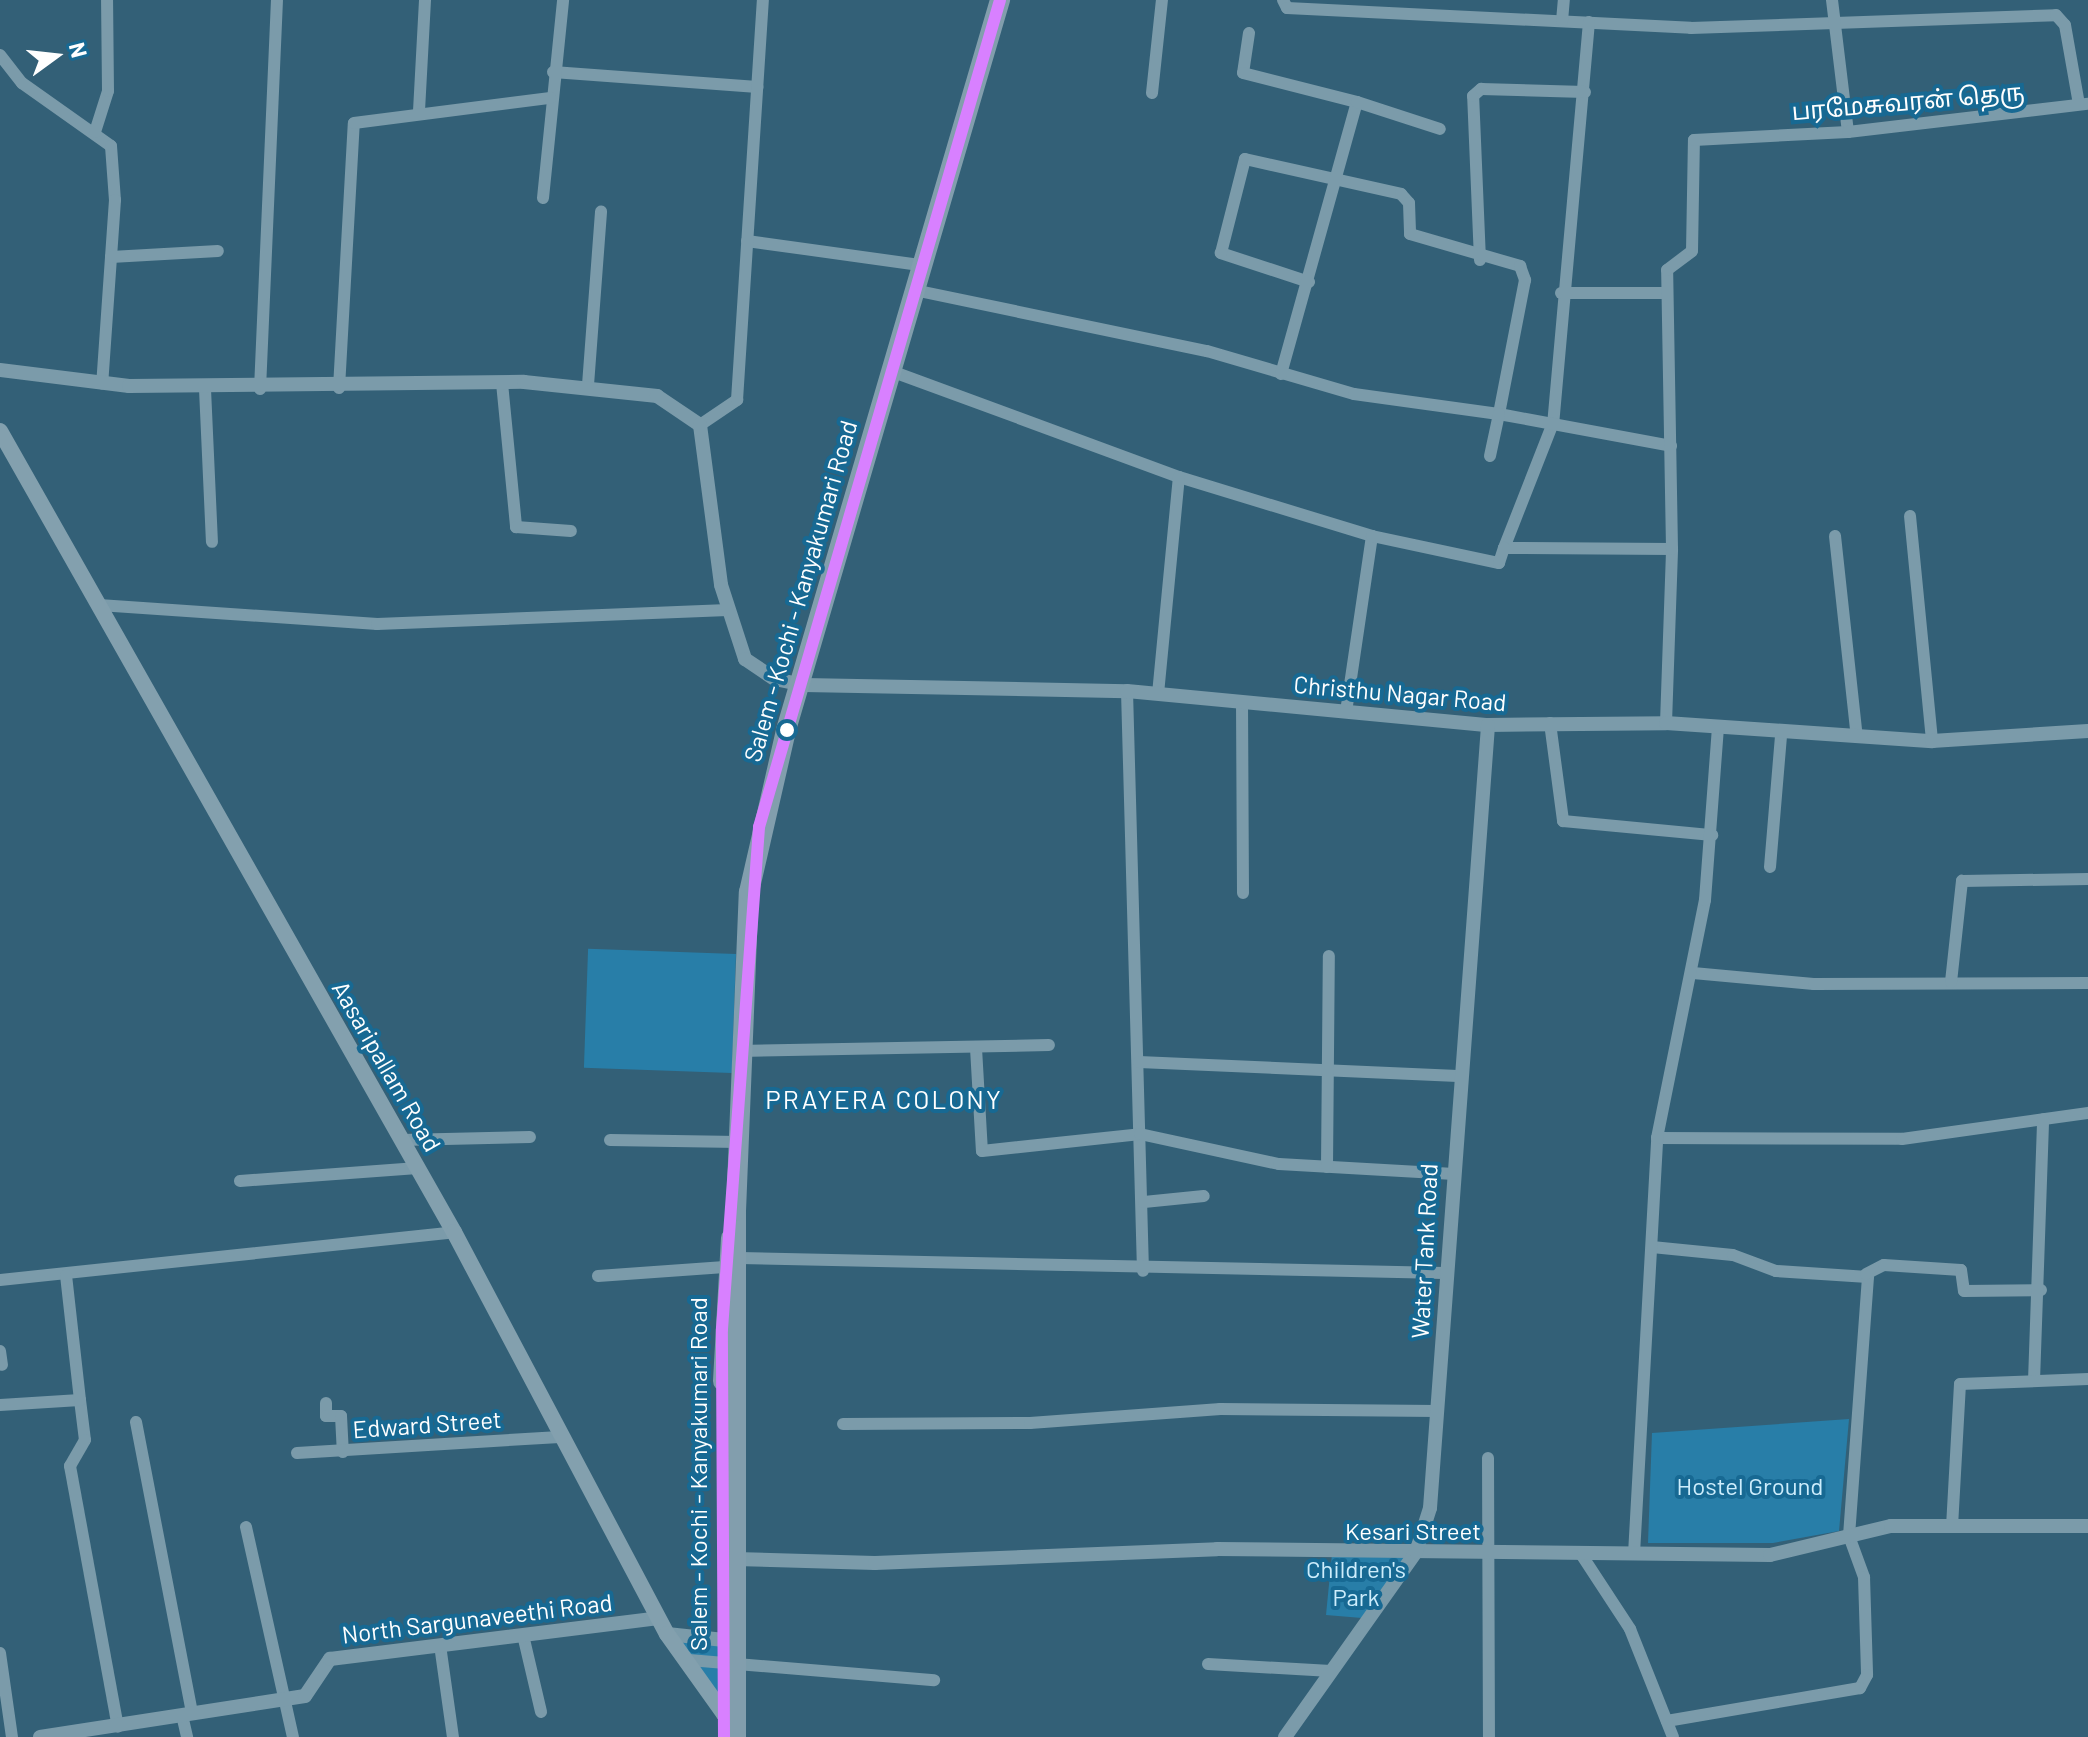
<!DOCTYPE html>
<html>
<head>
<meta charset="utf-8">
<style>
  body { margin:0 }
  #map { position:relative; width:2088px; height:1737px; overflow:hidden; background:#336077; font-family:Barlow,"Noto Sans Tamil",sans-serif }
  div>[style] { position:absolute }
  .green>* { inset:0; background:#287ea8; transform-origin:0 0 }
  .minor>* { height:12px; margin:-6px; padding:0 6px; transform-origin:6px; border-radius:6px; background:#7b9baa }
  .tertiary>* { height:14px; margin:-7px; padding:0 7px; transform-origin:7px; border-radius:7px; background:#7b9baa }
  .secondary>* { height:16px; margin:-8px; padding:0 8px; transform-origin:8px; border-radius:8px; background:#83a0ae }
  .trunk>* { height:20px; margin:-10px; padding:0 10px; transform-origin:10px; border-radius:10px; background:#829ead }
  .bus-1>* { height:12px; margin:-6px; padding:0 6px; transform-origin:6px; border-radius:6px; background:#d880ff }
  .dots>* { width:22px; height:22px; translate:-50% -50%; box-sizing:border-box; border:4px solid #176993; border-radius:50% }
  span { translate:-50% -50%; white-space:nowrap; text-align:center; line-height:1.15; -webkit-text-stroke:8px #176993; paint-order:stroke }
  .street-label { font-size:24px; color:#fff }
  .park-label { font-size:24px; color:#cdedfc }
  .neighbourhood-label { font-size:26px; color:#fff; letter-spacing:2px }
  .north { position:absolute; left:16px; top:16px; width:80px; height:80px; -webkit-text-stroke:6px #176993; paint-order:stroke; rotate:75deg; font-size:22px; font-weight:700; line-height:32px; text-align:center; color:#fff }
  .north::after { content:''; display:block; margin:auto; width:28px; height:36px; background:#fff; clip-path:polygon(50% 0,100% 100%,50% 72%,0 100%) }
</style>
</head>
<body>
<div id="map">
  <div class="green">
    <i style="left:736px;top:954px;width:119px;height:148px;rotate:92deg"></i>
    <i style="clip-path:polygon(1849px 1419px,1839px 1531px,1773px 1543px,1648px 1543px,1652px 1433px)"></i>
    <i style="clip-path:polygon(1332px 1554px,1412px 1554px,1362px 1618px,1326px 1615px)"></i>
    <i style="clip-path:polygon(676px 1638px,720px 1644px,722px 1707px)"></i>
  </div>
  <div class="minor">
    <i style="left:1283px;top:0;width:9px;rotate:63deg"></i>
    <i style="left:1287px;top:8px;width:404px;rotate:2.8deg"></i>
    <i style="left:1691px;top:28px;width:365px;rotate:-2deg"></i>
    <i style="left:2056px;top:15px;width:13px;rotate:48deg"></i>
    <i style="left:2065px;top:25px;width:80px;rotate:80deg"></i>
    <i style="left:1832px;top:0;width:133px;rotate:83.1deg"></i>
    <i style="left:1562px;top:21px;width:21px;rotate:-85deg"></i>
    <i style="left:1589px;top:22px;width:403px;rotate:95.1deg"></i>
    <i style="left:1553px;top:423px;width:134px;rotate:111.4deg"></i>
    <i style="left:1504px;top:548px;width:168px;rotate:0.3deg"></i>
    <i style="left:1249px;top:33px;width:40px;rotate:98.5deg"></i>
    <i style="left:1243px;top:73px;width:118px;rotate:14.3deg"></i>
    <i style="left:0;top:55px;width:36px;rotate:52deg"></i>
    <i style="left:22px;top:83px;width:109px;rotate:35.3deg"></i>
    <i style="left:111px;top:146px;width:54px;rotate:85.8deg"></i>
    <i style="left:115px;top:200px;width:184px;rotate:94deg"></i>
    <i style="left:553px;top:72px;width:205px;rotate:4.2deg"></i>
    <i style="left:1152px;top:93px;width:94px;rotate:-83.9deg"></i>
    <i style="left:419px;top:111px;width:111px;rotate:-86.9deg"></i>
    <i style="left:95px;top:132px;width:43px;rotate:-72.4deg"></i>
    <i style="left:108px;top:91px;width:91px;rotate:-90.6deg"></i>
    <i style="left:543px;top:198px;width:199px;rotate:-84.2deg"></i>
    <i style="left:747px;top:241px;width:176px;rotate:7.9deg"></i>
    <i style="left:111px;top:257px;width:107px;rotate:-3.2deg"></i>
    <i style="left:1480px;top:260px;width:164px;rotate:-92.4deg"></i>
    <i style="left:1473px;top:96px;width:11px;rotate:-41deg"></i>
    <i style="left:1481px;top:89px;width:104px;rotate:1.7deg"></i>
    <i style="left:1309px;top:282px;width:93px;rotate:-161.8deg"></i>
    <i style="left:1221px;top:253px;width:97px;rotate:-75.7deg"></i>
    <i style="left:1245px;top:159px;width:160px;rotate:12.6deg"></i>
    <i style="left:1401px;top:194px;width:12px;rotate:48deg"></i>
    <i style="left:1409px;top:203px;width:31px;rotate:88deg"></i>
    <i style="left:1410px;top:234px;width:115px;rotate:16.2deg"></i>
    <i style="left:1520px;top:266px;width:15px;rotate:70deg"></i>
    <i style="left:1525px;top:280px;width:136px;rotate:101deg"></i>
    <i style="left:1499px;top:414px;width:175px;rotate:10.5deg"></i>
    <i style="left:914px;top:290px;width:299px;rotate:11.8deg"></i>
    <i style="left:1207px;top:351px;width:153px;rotate:16.3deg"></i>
    <i style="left:1354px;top:394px;width:146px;rotate:7.9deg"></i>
    <i style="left:1499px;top:414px;width:43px;rotate:102.1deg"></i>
    <i style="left:1561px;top:293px;width:106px"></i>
    <i style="left:891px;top:371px;width:307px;rotate:20.2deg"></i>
    <i style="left:1179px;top:477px;width:202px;rotate:17deg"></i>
    <i style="left:1281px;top:374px;width:282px;rotate:-74.4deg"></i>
    <i style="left:1357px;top:102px;width:87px;rotate:18deg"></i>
    <i style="left:502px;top:383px;width:145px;rotate:84.4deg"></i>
    <i style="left:516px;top:527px;width:55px;rotate:4.2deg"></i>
    <i style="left:588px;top:385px;width:174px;rotate:-85.7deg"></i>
    <i style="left:339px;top:388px;width:265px;rotate:-86.8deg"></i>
    <i style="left:354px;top:123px;width:198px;rotate:-7.3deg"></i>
    <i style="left:205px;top:389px;width:153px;rotate:87.4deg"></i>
    <i style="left:260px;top:389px;width:389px;rotate:-87.5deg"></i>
    <i style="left:700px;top:425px;width:45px;rotate:-34deg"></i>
    <i style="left:737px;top:400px;width:401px;rotate:-86.3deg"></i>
    <i style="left:1910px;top:516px;width:226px;rotate:84.4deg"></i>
    <i style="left:1835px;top:536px;width:202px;rotate:83.8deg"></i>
    <i style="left:99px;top:605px;width:279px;rotate:3.9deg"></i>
    <i style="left:377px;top:624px;width:351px;rotate:-2.3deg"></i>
    <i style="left:1127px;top:691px;width:580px;rotate:88.42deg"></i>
    <i style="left:1158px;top:694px;width:218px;rotate:-84.5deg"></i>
    <i style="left:1242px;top:702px;width:191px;rotate:89.7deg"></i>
    <i style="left:1346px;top:712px;width:178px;rotate:-81.6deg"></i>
    <i style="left:1372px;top:536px;width:130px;rotate:12deg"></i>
    <i style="left:1499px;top:563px;width:16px;rotate:-72deg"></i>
    <i style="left:1550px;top:723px;width:99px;rotate:82.4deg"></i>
    <i style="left:1563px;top:821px;width:150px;rotate:5.4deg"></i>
    <i style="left:1666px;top:723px;width:174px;rotate:-88deg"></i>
    <i style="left:1672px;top:549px;width:279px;rotate:-91deg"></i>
    <i style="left:1667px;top:270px;width:31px;rotate:-37deg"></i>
    <i style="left:1692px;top:251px;width:111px;rotate:-89deg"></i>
    <i style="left:1694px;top:140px;width:154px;rotate:-3deg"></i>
    <i style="left:1848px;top:132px;width:242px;rotate:-6.7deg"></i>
    <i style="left:1770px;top:867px;width:132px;rotate:-85.2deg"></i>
    <i style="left:1693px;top:973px;width:121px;rotate:5.2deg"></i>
    <i style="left:1814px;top:984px;width:274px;rotate:-0.2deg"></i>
    <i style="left:1951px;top:982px;width:102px;rotate:-83.8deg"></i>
    <i style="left:1962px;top:881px;width:126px;rotate:-0.9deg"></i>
    <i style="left:976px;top:1048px;width:103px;rotate:86.7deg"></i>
    <i style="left:982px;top:1151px;width:159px;rotate:-6.1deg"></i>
    <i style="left:1140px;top:1134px;width:142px;rotate:12.2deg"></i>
    <i style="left:1279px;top:1164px;width:171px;rotate:3.3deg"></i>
    <i style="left:739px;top:1051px;width:310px;rotate:-1.1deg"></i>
    <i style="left:1139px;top:1062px;width:319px;rotate:2.5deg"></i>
    <i style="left:1657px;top:1138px;width:245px;rotate:0.2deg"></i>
    <i style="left:1902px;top:1139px;width:188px;rotate:-8deg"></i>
    <i style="left:402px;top:1140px;width:128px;rotate:-1.3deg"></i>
    <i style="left:610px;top:1140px;width:128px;rotate:0.9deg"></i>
    <i style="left:1327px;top:1167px;width:211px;rotate:-89.5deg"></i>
    <i style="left:240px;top:1181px;width:178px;rotate:-4.2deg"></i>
    <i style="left:1144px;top:1202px;width:60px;rotate:-5.7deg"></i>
    <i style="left:1652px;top:1247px;width:81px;rotate:5.6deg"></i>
    <i style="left:1733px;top:1255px;width:46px;rotate:20.4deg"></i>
    <i style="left:1776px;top:1271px;width:92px;rotate:3.7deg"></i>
    <i style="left:1868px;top:1277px;width:260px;rotate:94.2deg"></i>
    <i style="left:1849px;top:1536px;width:44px;rotate:69.9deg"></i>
    <i style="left:1864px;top:1577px;width:98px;rotate:88.2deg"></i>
    <i style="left:1867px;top:1675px;width:15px;rotate:118deg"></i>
    <i style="left:1860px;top:1688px;width:196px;rotate:170.3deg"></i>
    <i style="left:740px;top:1258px;width:704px;rotate:1.22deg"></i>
    <i style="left:1866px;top:1274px;width:20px;rotate:-27deg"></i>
    <i style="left:1884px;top:1265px;width:77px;rotate:3.7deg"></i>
    <i style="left:1961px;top:1270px;width:21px;rotate:82deg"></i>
    <i style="left:1964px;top:1291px;width:77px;rotate:-0.7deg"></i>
    <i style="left:598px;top:1276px;width:127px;rotate:-4.1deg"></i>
    <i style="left:0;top:1280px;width:457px;rotate:-6deg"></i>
    <i style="left:0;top:1351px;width:14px;rotate:82deg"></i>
    <i style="left:2034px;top:1381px;width:262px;rotate:-88deg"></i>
    <i style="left:80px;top:1400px;width:40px;rotate:82.9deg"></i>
    <i style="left:85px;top:1440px;width:30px;rotate:120deg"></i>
    <i style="left:70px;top:1466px;width:265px;rotate:79.6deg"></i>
    <i style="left:326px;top:1403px;width:13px;rotate:90deg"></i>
    <i style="left:326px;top:1416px;width:15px"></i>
    <i style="left:341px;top:1416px;width:36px;rotate:87deg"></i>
    <i style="left:0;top:1405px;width:80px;rotate:-3.6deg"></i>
    <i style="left:80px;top:1400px;width:125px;rotate:-96.4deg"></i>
    <i style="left:136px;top:1422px;width:296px;rotate:79.1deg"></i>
    <i style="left:843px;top:1424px;width:187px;rotate:-0.3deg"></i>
    <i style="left:1030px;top:1423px;width:191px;rotate:-4.2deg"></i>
    <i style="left:1220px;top:1409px;width:217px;rotate:0.5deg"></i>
    <i style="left:297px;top:1453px;width:263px;rotate:-3.5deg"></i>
    <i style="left:1488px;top:1458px;width:279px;rotate:89.8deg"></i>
    <i style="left:246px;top:1527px;width:215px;rotate:77.4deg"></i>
    <i style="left:1952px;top:1527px;width:143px;rotate:-86.8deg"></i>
    <i style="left:1960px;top:1384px;width:128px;rotate:-2.2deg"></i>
    <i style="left:1581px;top:1554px;width:90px;rotate:56.8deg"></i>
    <i style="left:1630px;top:1629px;width:116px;rotate:68.3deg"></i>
    <i style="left:1634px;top:1554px;width:417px;rotate:-86.8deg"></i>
    <i style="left:1657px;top:1138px;width:243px;rotate:-78.6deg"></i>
    <i style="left:1705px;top:900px;width:173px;rotate:-85.7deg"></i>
    <i style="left:523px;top:1635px;width:79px;rotate:76.8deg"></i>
    <i style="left:440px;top:1645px;width:93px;rotate:82deg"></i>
    <i style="left:0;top:1653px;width:85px;rotate:81.9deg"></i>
    <i style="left:689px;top:1660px;width:246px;rotate:4.7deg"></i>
    <i style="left:1208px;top:1664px;width:123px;rotate:3.3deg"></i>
    <i style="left:182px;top:1715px;width:23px;rotate:77deg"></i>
  </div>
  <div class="tertiary">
    <i style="left:0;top:370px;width:130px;rotate:7.1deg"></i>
    <i style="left:129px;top:386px;width:395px;rotate:-0.6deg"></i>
    <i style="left:524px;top:382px;width:134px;rotate:6deg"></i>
    <i style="left:657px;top:396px;width:52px;rotate:34deg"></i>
    <i style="left:700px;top:425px;width:161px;rotate:82.5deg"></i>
    <i style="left:721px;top:585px;width:78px;rotate:72deg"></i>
    <i style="left:745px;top:659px;width:36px;rotate:34deg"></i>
    <i style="left:775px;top:679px;width:30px;rotate:12deg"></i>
    <i style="left:804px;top:685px;width:323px;rotate:1.1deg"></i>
    <i style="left:1127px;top:691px;width:363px;rotate:5.4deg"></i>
    <i style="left:1488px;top:725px;width:178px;rotate:-0.6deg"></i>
    <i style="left:1666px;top:723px;width:267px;rotate:3.9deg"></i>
    <i style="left:1932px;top:741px;width:156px;rotate:-3.7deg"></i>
    <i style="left:735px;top:1559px;width:140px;rotate:1.6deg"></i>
    <i style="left:875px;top:1563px;width:342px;rotate:-2.3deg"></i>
    <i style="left:1217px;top:1549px;width:553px;rotate:0.62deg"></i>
    <i style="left:1770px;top:1555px;width:124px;rotate:-13.5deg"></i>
    <i style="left:1891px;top:1526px;width:197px"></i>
    <i style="left:667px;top:1634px;width:67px;rotate:6deg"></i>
    <i style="left:40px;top:1737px;width:268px;rotate:-8.8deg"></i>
    <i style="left:305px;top:1696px;width:45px;rotate:-56deg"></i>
    <i style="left:330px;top:1659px;width:331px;rotate:-7.1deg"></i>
    <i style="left:1285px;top:1737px;width:227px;rotate:-54.7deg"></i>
    <i style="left:1416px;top:1552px;width:46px;rotate:-72.3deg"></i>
    <i style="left:1430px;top:1508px;width:785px;rotate:-85.76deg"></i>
  </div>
  <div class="secondary">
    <i style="left:0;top:431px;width:921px;rotate:60.46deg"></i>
    <i style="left:454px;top:1232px;width:455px;rotate:62.1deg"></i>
    <i style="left:667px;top:1634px;width:98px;rotate:54.5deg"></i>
    <i style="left:724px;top:1714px;width:12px"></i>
  </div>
  <div class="trunk">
    <i style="left:723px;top:1381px;width:143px;rotate:-86.8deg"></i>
    <i style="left:736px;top:1737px;width:526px;rotate:-90deg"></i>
    <i style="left:736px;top:1211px;width:319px;rotate:-87.7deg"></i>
    <i style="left:749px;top:892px;width:166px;rotate:-77.1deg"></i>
    <i style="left:786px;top:730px;width:761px;rotate:-73.66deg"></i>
  </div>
  <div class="bus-1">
    <i style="left:724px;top:1737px;width:408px;rotate:-90.3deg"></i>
    <i style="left:722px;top:1329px;width:503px;rotate:-85.78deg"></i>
    <i style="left:759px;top:827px;width:861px;rotate:-73.75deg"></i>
  </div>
  <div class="dots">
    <i style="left:787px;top:730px;background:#fff"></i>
  </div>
  <div class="street-label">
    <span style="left:1908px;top:101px;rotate:-5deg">பரமேசுவரன் தெரு</span>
    <span style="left:800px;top:591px;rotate:-74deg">Salem - Kochi - Kanyakumari Road</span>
    <span style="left:1400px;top:693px;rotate:5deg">Christhu Nagar Road</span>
    <span style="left:387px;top:1066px;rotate:60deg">Aasaripallam Road</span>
    <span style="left:1424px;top:1251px;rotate:-87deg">Water Tank Road</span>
    <span style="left:427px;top:1424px;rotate:-4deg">Edward Street</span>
    <span style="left:698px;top:1474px;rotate:-90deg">Salem - Kochi - Kanyakumari Road</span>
    <span style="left:1413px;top:1531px">Kesari Street</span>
    <span style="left:477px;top:1618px;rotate:-7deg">North Sargunaveethi Road</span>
  </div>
  <div class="park-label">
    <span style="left:1750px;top:1486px">Hostel Ground</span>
    <span style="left:1356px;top:1583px">Children's<br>Park</span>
  </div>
  <div class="neighbourhood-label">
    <span style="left:884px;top:1099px">PRAYERA COLONY</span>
  </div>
  <div class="north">N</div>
</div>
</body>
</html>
